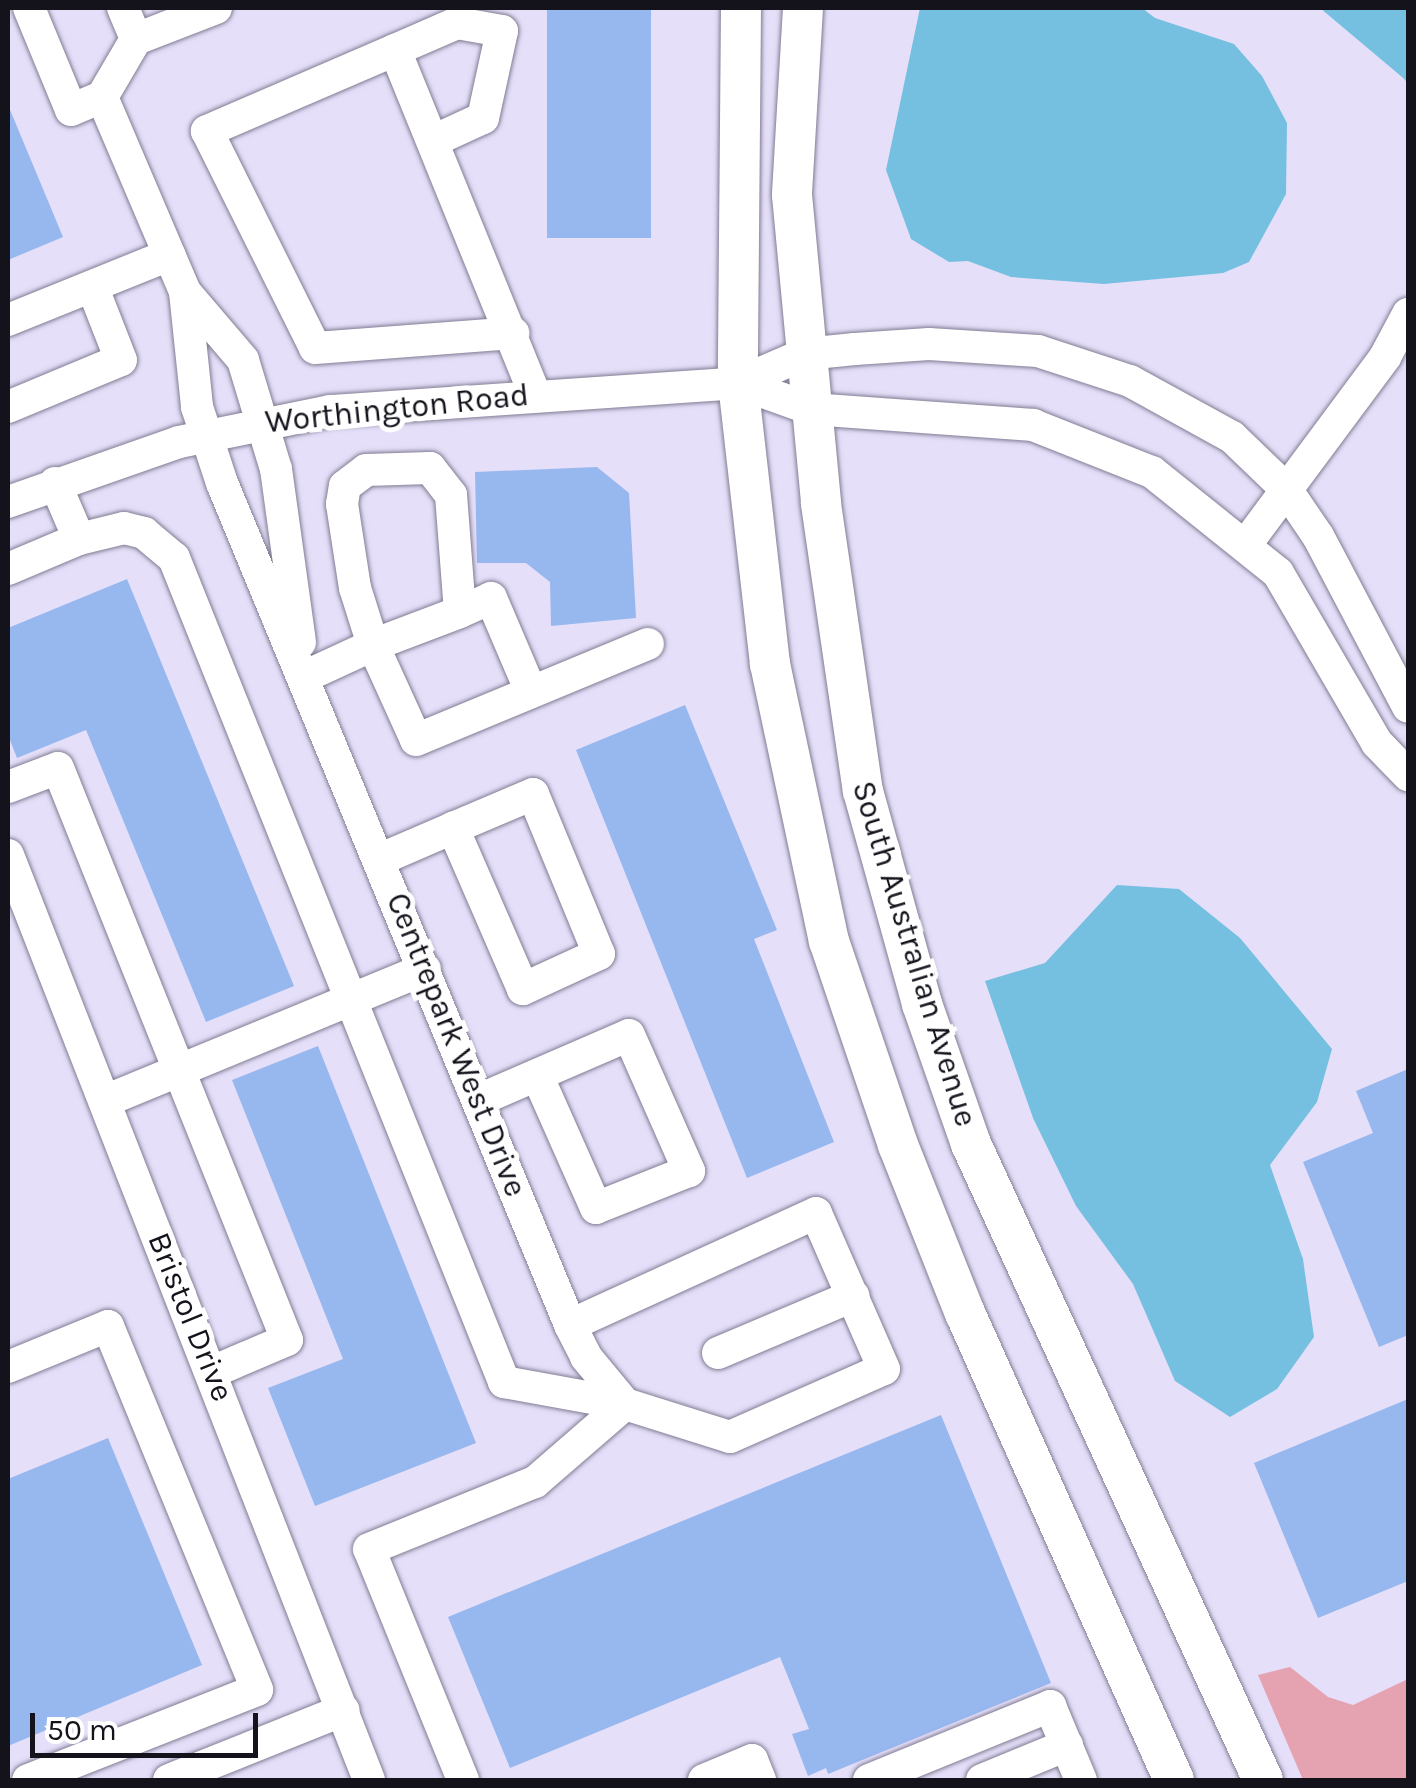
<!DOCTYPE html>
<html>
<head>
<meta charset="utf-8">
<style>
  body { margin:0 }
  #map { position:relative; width:1416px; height:1788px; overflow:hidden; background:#e5dff9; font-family:Karla,sans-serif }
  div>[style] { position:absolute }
  .green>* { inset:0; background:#e5a2b1 }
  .water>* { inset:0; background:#75c0e0 }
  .building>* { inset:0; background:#97b7ef; transform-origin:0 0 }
  .roads { filter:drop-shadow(0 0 2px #817c93) drop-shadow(0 0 2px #817c93) }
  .minor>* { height:32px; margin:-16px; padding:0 16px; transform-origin:16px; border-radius:16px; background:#fff }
  .major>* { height:40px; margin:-20px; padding:0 20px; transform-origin:20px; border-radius:20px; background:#fff }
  span { translate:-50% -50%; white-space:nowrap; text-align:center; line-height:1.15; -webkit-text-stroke:10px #fff; paint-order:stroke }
  .street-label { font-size:32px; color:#14121b }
  .frame { position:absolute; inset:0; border:10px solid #14121b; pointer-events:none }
  .scale { position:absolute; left:30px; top:1713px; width:228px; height:45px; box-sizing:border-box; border:5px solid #14121b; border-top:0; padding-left:12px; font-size:30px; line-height:35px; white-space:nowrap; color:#14121b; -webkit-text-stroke:8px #fff; paint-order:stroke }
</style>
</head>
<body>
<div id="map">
  <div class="green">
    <i style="clip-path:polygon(1290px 1667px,1328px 1697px,1353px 1705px,1408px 1679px,1408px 1780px,1303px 1780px,1258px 1675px)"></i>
  </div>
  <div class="water">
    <i style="clip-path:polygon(920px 8px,1142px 8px,1155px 18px,1234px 44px,1262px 76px,1287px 123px,1286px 194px,1249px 262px,1223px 273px,1104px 284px,1011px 277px,968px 261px,949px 262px,911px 239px,886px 170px)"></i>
    <i style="clip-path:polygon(1320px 8px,1408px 8px,1408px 83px,1402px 77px)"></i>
    <i style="clip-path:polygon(1117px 885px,1179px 889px,1240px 938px,1332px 1049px,1317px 1102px,1270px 1165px,1303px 1259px,1314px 1337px,1277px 1389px,1230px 1417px,1175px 1381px,1133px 1284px,1076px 1206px,1033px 1118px,985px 981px,1045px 963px)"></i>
  </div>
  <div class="building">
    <i style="left:547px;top:8px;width:104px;height:230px"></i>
    <i style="clip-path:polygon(8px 105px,63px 237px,8px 260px)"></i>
    <i style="clip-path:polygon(597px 467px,629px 493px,636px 618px,551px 626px,550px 582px,526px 563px,477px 563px,475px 472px)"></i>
    <i style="clip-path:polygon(127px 579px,294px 986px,206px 1022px,86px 730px,17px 758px,8px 735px,8px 628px)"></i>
    <i style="clip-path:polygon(685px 705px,777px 930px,754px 939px,834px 1142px,747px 1178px,576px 750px)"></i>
    <i style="clip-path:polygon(318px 1046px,476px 1443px,315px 1506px,268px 1388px,343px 1359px,232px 1080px)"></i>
    <i style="clip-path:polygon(1408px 1069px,1408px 1335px,1379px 1347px,1303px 1162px,1373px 1133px,1356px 1091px)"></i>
    <i style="clip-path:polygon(1408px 1399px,1408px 1581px,1318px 1618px,1254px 1463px)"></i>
    <i style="clip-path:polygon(941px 1415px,1051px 1683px,828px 1774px,826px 1768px,808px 1776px,792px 1734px,809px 1729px,780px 1657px,510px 1768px,448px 1617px)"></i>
    <i style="clip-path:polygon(108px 1438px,202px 1665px,8px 1746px,8px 1479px)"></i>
  </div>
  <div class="roads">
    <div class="minor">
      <i style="left:29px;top:8px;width:110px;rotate:67.6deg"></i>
      <i style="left:71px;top:110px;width:34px;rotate:-23deg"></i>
      <i style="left:123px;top:8px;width:34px;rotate:67deg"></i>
      <i style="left:216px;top:8px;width:86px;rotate:158.8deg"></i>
      <i style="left:136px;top:39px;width:67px;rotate:120.4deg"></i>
      <i style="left:102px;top:97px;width:212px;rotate:66.9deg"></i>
      <i style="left:185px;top:292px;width:116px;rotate:84deg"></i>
      <i style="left:197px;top:407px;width:80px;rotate:71.8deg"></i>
      <i style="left:222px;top:483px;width:911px;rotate:67.54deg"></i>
      <i style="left:570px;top:1325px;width:36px;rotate:63deg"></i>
      <i style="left:586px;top:1357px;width:61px;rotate:50.3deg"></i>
      <i style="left:395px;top:50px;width:205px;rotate:156.7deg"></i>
      <i style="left:207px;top:131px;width:242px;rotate:63.5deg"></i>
      <i style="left:315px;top:348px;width:199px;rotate:-4.3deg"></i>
      <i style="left:433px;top:141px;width:55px;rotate:-24.7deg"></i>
      <i style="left:483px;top:118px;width:89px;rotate:-77.7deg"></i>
      <i style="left:502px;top:31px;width:46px;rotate:-169.9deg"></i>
      <i style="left:457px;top:23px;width:68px;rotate:156.5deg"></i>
      <i style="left:395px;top:50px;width:371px;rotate:67.9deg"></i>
      <i style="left:185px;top:292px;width:89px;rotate:49.5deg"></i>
      <i style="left:243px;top:360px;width:114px;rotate:73.2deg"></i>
      <i style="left:276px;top:469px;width:175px;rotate:82.1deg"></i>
      <i style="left:8px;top:320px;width:174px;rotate:-22deg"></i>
      <i style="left:738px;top:383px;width:77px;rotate:19.6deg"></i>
      <i style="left:811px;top:409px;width:223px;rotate:4.1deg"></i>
      <i style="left:1033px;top:425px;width:128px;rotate:21.6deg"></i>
      <i style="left:1152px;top:472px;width:161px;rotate:38.7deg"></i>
      <i style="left:1278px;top:573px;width:197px;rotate:59.8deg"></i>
      <i style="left:1377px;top:743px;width:45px;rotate:45.9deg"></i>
      <i style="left:8px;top:407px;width:122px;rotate:-22.6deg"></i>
      <i style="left:121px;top:360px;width:79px;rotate:-111.4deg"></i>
      <i style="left:55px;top:483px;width:61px;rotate:66.8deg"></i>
      <i style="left:79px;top:539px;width:46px;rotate:-13.7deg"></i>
      <i style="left:124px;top:528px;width:21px;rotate:14deg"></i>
      <i style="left:144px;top:533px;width:39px;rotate:40deg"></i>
      <i style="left:174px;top:558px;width:888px;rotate:68.17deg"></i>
      <i style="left:504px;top:1382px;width:123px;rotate:10.3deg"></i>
      <i style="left:625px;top:1404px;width:110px;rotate:17.4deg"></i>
      <i style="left:730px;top:1437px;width:168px;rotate:-23.8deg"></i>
      <i style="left:884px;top:1369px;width:170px;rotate:-113.6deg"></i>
      <i style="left:816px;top:1213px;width:270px;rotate:155.5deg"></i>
      <i style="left:8px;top:502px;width:181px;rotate:-19.3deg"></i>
      <i style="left:179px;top:442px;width:154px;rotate:-11.6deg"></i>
      <i style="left:330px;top:411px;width:409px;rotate:-3.9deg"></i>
      <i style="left:738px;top:383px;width:73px;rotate:-23.4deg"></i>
      <i style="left:805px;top:354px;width:50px;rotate:-5.7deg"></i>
      <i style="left:855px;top:349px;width:74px;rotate:-3.9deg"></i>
      <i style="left:929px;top:344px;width:109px;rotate:3.7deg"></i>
      <i style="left:1038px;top:351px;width:97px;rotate:18.1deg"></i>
      <i style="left:1130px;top:381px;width:116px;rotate:28.8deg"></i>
      <i style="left:1232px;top:437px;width:75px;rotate:43.9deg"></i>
      <i style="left:1286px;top:489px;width:57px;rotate:55.8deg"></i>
      <i style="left:1318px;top:536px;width:193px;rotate:62.2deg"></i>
      <i style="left:1247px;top:543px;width:232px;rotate:-53.4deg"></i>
      <i style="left:1385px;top:357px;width:49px;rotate:-61.9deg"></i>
      <i style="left:8px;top:569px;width:77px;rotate:-22.9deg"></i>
      <i style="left:460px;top:612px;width:34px;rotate:-24deg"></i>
      <i style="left:491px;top:598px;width:102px;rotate:66.9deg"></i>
      <i style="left:306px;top:676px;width:74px;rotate:-24.8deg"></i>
      <i style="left:373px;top:645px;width:60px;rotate:-107.5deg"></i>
      <i style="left:355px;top:588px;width:85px;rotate:-98.8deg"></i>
      <i style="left:342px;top:504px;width:18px;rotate:-81deg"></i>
      <i style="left:345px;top:486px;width:26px;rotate:-37deg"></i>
      <i style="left:366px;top:470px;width:64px;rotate:-1.8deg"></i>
      <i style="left:430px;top:468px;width:34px;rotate:52deg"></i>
      <i style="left:451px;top:495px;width:117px;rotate:85.6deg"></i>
      <i style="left:460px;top:612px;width:93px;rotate:159.2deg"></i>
      <i style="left:373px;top:645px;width:104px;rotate:65.6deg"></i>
      <i style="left:416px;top:740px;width:251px;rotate:-22.5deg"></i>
      <i style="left:8px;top:787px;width:53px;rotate:-20.8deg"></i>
      <i style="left:58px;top:768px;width:616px;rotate:68.18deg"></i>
      <i style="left:287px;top:1340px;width:82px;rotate:156.9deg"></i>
      <i style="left:8px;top:855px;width:993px;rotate:68.68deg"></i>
      <i style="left:381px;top:859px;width:78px;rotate:-23.3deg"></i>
      <i style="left:453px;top:828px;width:87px;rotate:-23deg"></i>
      <i style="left:533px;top:794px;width:173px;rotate:67.6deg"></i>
      <i style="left:599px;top:954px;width:84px;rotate:155.3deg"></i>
      <i style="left:523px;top:989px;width:176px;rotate:-113.5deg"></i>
      <i style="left:479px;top:1100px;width:163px;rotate:-23.4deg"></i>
      <i style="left:629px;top:1035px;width:149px;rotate:66.2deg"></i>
      <i style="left:689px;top:1171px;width:100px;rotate:158.3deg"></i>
      <i style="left:596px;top:1208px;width:145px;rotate:-113.9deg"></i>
      <i style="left:105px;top:1101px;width:346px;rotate:-22.4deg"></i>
      <i style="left:718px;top:1353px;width:147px;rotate:-22.9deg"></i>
      <i style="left:8px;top:1367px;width:108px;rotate:-22.3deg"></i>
      <i style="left:108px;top:1326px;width:393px;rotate:67.7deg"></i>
      <i style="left:257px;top:1690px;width:246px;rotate:158.5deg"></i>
      <i style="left:169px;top:1780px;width:188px;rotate:-21.8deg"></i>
      <i style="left:463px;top:1780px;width:249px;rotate:-112.1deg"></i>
      <i style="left:369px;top:1549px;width:179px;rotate:-22deg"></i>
      <i style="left:535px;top:1482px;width:119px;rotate:-40.9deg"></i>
      <i style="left:704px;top:1780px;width:52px;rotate:-22.6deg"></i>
      <i style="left:752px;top:1760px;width:22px;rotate:68deg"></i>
      <i style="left:869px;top:1780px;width:196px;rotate:-22.2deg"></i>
      <i style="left:1050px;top:1706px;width:80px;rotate:67.3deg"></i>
      <i style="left:982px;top:1780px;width:92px;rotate:-22.4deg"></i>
    </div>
    <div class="major">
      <i style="left:741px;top:8px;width:375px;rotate:90.5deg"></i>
      <i style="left:738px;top:383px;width:283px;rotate:83.5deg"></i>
      <i style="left:770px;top:664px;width:283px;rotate:78deg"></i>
      <i style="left:829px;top:941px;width:215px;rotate:71.3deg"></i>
      <i style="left:898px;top:1145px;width:181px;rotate:68.3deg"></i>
      <i style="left:965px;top:1313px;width:512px;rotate:65.89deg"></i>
      <i style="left:803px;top:8px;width:187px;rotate:93.4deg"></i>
      <i style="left:792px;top:195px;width:310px;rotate:84.6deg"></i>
      <i style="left:821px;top:504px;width:290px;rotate:81.7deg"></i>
      <i style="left:863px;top:791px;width:221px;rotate:74.5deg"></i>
      <i style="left:922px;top:1004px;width:148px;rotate:70.7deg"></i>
      <i style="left:971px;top:1144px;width:700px;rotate:65.34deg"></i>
    </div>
  </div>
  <div class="street-label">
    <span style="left:397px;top:409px;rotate:-6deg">Worthington Road</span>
    <span style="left:914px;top:954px;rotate:73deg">South Australian Avenue</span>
    <span style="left:456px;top:1045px;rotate:68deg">Centrepark West Drive</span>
    <span style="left:190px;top:1317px;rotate:68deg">Bristol Drive</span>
  </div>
  <div class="frame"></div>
  <div class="scale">50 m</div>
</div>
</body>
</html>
